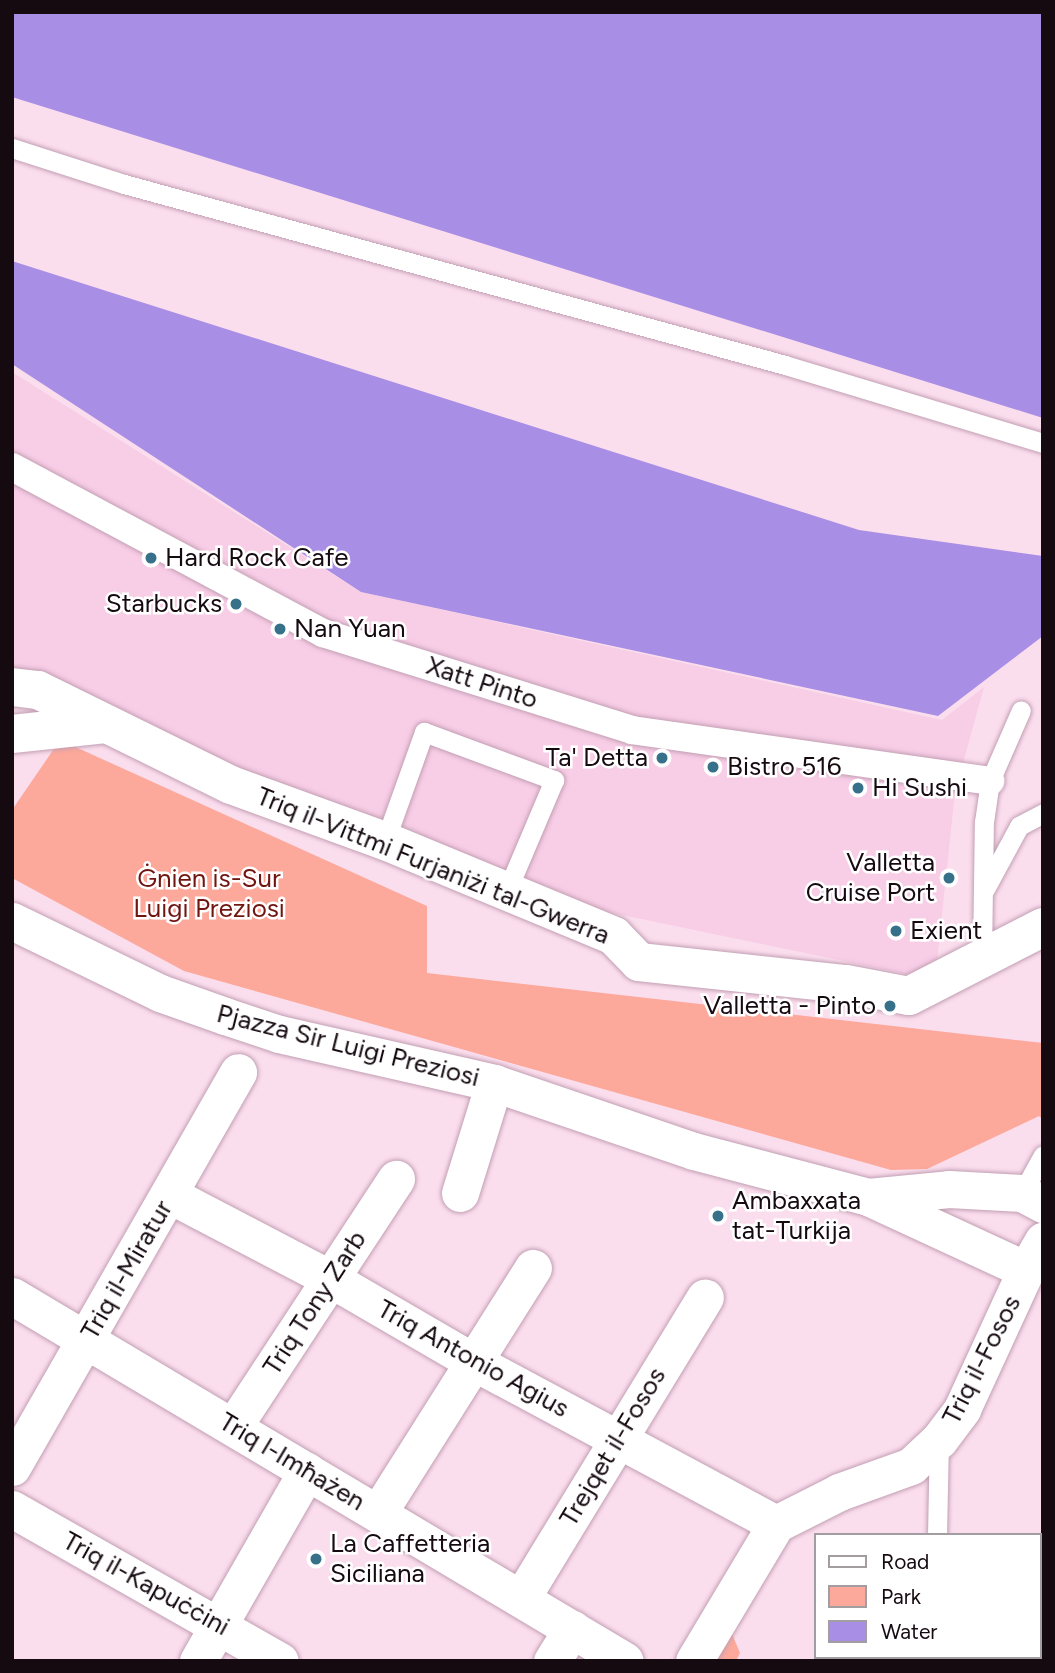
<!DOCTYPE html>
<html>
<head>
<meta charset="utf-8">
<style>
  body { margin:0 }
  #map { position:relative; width:1055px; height:1673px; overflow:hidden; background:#fbdeee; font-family:Figtree,sans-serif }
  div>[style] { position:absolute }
  .built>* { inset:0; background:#f8cde6 }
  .green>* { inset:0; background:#fca89b }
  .water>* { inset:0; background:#a98ee5 }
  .roads { filter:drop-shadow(0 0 2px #c29fb3) drop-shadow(0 0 2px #c29fb3) }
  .service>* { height:19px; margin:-9.5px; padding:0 9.5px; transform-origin:9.5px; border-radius:9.5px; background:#fff }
  .pedestrian>* { height:28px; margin:-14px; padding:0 14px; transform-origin:14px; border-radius:14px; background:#fff }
  .minor>* { height:37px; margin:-18.5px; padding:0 18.5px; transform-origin:18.5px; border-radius:18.5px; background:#fff }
  .tertiary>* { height:38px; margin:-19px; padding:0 19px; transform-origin:19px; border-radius:19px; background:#fff }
  .dots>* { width:19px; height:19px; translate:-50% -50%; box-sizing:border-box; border:4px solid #fff; border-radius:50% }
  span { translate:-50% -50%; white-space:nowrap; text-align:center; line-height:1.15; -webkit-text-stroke:5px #fff; paint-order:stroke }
  .poi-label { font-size:26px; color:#160a11 }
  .left { translate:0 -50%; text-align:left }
  .right { translate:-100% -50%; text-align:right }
  .street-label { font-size:26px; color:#160a11 }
  .park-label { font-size:26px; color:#711510 }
  .frame { position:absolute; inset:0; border:14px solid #160a11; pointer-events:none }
  .legend { position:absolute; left:814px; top:1533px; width:228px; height:126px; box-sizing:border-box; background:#fff; border:2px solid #a29da0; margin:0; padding:9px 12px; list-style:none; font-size:21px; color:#160a11 }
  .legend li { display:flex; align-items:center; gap:14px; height:35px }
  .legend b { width:35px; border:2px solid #a29da0 }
</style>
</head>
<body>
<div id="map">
  <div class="built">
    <i style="clip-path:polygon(12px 372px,361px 592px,942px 720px,984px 687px,955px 792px,935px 980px,555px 901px,12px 675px)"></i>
  </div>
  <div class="green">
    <i style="clip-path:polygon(60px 740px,427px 906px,427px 973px,1043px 1043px,1043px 1119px,1039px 1116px,927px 1169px,891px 1170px,184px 971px,12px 878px,12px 810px)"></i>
    <i style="clip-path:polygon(730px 1629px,740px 1653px,736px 1661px,712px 1661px)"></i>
  </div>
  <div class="water">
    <i style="clip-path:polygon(12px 12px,1043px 12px,1043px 418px,12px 97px)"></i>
    <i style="clip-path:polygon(12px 261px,859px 530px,1043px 556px,1043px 636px,938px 716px,361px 592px,12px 364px)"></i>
  </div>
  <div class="roads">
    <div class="service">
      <i style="left:12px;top:148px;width:118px;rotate:17.8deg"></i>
      <i style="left:124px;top:184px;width:685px;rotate:15.31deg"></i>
      <i style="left:785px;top:365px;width:270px;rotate:16.8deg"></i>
      <i style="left:385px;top:841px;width:116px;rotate:-70.3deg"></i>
      <i style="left:424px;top:732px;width:139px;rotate:20.3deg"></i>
      <i style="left:554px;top:780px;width:123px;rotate:113deg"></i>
      <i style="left:985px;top:889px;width:72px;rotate:-61.6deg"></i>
      <i style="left:1019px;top:826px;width:27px;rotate:-28deg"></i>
      <i style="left:982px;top:957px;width:135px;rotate:-89.2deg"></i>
      <i style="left:984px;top:822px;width:41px;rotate:-81.7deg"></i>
      <i style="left:990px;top:781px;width:77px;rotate:-66.4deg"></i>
      <i style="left:1022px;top:1193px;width:43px;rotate:-61.1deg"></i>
      <i style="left:937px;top:1535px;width:93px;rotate:-88.8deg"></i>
      <i style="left:998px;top:1657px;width:4px;rotate:76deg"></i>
    </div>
    <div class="pedestrian">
      <i style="left:12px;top:467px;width:353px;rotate:28.1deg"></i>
      <i style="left:323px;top:633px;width:324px;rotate:17.4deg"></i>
      <i style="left:632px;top:730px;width:362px;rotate:8.1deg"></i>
    </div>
    <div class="minor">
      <i style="left:12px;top:921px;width:165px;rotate:25.9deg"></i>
      <i style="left:160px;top:993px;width:69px;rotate:19.5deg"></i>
      <i style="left:225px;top:1016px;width:57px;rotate:18.4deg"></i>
      <i style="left:279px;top:1034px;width:221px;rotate:12.8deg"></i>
      <i style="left:494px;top:1083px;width:211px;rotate:18.8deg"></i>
      <i style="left:694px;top:1151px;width:180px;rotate:14.8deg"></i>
      <i style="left:460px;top:1193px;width:115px;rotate:-72.8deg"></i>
      <i style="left:170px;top:1195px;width:182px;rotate:27.6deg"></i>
      <i style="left:331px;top:1279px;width:163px;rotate:30.2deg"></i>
      <i style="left:472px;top:1361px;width:345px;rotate:28.2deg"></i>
      <i style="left:1026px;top:1270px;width:174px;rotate:-155.2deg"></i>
      <i style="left:868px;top:1197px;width:81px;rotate:-5.6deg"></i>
      <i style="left:949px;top:1189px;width:73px;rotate:3.1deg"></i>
      <i style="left:1022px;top:1193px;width:24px;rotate:28deg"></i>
      <i style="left:12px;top:1296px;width:713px;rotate:30.77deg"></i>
      <i style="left:233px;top:1427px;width:297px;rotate:-56.7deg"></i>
      <i style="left:12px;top:1467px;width:455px;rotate:-60.2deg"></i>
      <i style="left:12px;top:1509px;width:308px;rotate:29.6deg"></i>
      <i style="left:378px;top:1513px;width:290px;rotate:-57.7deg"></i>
      <i style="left:522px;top:1597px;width:351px;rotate:-58.6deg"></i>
      <i style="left:198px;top:1661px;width:219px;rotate:-60.2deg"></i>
      <i style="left:552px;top:1661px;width:38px;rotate:-58deg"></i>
      <i style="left:694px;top:1661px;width:160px;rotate:-59.1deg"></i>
      <i style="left:776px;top:1524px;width:71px;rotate:-26.9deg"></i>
      <i style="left:839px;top:1492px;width:77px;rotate:-19.9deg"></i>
      <i style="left:911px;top:1466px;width:38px;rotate:-43deg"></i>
      <i style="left:939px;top:1440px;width:39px;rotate:-53deg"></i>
      <i style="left:962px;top:1409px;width:153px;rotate:-65.3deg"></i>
      <i style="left:1026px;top:1270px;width:34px;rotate:-60deg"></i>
    </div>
    <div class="tertiary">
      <i style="left:12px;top:687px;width:26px;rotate:7deg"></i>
      <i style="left:38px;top:690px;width:215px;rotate:26.2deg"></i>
      <i style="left:231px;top:785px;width:164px;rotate:20deg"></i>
      <i style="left:385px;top:841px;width:248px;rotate:22.5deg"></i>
      <i style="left:614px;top:936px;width:36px;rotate:46deg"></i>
      <i style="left:639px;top:962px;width:208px;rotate:6.1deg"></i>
      <i style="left:846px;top:984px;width:64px;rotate:10.8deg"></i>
      <i style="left:909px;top:996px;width:151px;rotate:-27.2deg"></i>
      <i style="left:12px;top:734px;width:94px;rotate:-6.1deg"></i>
    </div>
  </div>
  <div class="dots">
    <i style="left:151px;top:558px;background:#367089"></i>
    <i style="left:236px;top:604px;background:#367089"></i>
    <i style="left:280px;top:629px;background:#367089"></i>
    <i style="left:662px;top:758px;background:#367089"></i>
    <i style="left:713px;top:767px;background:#367089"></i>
    <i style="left:858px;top:788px;background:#367089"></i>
    <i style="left:949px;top:878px;background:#367089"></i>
    <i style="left:896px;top:931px;background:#367089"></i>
    <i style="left:890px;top:1006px;background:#367089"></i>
    <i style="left:718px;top:1216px;background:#367089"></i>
    <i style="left:316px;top:1559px;background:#367089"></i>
  </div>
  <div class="poi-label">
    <span class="left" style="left:165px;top:558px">Hard Rock Cafe</span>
    <span class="right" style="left:222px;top:604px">Starbucks</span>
    <span class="left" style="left:294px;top:629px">Nan Yuan</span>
    <span class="right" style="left:648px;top:758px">Ta' Detta</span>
    <span class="left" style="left:727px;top:767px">Bistro 516</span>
    <span class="left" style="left:872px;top:788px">Hi Sushi</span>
    <span class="right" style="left:935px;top:878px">Valletta<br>Cruise Port</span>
    <span class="left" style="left:910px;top:931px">Exient</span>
    <span class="right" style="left:876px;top:1006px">Valletta - Pinto</span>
    <span class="left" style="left:732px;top:1216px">Ambaxxata<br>tat-Turkija</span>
    <span class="left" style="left:330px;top:1559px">La Caffetteria<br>Siciliana</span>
  </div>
  <div class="street-label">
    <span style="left:482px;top:683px;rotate:18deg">Xatt Pinto</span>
    <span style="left:433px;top:866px;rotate:22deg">Triq il-Vittmi Furjaniżi tal-Gwerra</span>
    <span style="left:348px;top:1046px;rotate:14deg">Pjazza Sir Luigi Preziosi</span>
    <span style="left:127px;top:1270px;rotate:-60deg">Triq il-Miratur</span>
    <span style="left:315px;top:1303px;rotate:-57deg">Triq Tony Zarb</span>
    <span style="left:473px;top:1359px;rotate:29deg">Triq Antonio Agius</span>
    <span style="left:982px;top:1360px;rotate:-63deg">Triq il-Fosos</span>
    <span style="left:613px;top:1447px;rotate:-59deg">Trejqet il-Fosos</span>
    <span style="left:292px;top:1462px;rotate:31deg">Triq l-Imħażen</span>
    <span style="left:146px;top:1584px;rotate:29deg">Triq il-Kapuċċini</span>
  </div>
  <div class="park-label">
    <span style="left:209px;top:894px">Ġnien is-Sur<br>Luigi Preziosi</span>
  </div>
  <div class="frame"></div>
  <ul class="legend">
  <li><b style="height:9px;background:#fff"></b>Road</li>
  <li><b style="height:19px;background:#fca89b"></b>Park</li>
  <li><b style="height:19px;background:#a98ee5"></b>Water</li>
  </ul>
</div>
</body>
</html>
